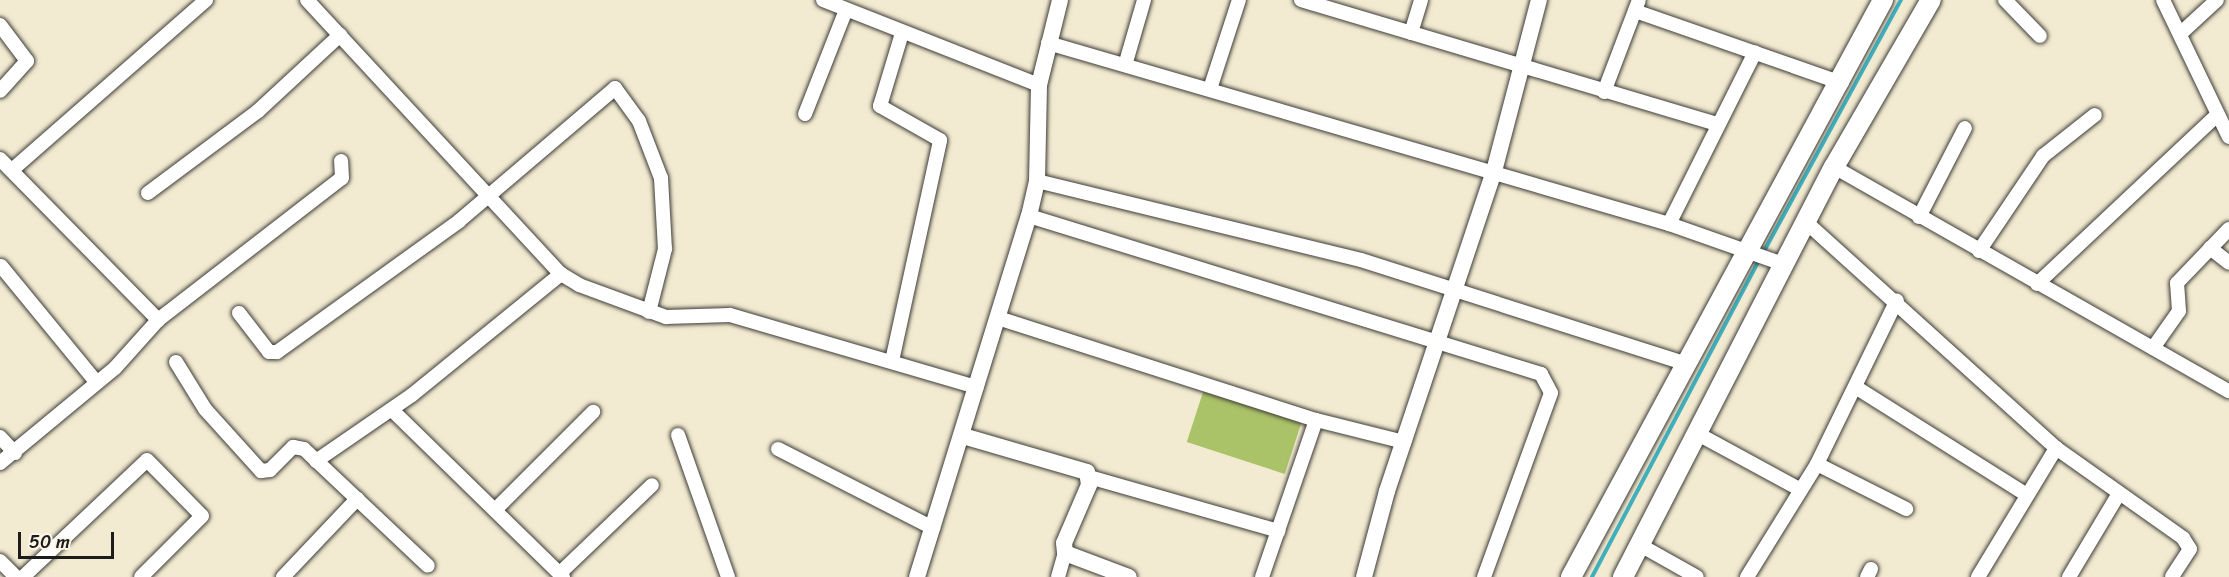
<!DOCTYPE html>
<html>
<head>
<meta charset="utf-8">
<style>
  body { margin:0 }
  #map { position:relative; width:2229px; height:577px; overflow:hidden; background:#f3ebd1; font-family:Sriracha,sans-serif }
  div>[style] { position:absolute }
  .green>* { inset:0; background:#abc368; transform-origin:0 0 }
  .stream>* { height:4px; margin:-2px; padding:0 2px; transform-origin:2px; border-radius:2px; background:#41b0bd }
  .roads { filter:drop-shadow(0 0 2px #3c3b37) drop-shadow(0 0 2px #3c3b37) }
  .minor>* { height:14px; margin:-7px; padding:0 7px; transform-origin:7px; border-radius:7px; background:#fff }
  .tertiary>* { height:16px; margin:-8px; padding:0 8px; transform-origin:8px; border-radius:8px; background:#fff }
  .secondary>* { height:20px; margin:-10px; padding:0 10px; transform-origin:10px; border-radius:10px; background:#fff }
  span { translate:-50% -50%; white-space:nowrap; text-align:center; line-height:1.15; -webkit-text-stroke:5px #fcf5e5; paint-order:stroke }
  .scale { position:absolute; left:18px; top:532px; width:96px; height:27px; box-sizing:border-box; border:3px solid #1c1c1c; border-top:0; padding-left:8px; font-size:18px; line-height:21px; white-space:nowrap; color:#1c1c1c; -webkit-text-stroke:4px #fcf5e5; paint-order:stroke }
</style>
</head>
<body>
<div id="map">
  <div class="green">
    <i style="left:1205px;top:386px;width:103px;height:59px;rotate:18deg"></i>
  </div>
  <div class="stream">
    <i style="left:1763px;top:253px;width:288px;rotate:-61.4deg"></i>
    <i style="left:1592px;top:577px;width:360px;rotate:-62.2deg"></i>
  </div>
  <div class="roads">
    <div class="minor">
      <i style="left:307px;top:0;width:374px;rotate:47.2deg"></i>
      <i style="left:561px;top:274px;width:21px;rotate:31deg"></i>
      <i style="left:579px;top:285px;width:93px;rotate:20.2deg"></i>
      <i style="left:666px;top:317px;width:64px;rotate:-1.8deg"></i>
      <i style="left:730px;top:315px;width:257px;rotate:16.3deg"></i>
      <i style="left:823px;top:0;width:232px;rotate:21.5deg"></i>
      <i style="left:1301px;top:0;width:434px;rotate:16.6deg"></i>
      <i style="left:2005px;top:0;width:50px;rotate:45.8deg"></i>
      <i style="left:2163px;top:0;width:152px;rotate:64.3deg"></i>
      <i style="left:1635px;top:11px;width:219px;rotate:19.2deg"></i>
      <i style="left:0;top:25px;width:45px;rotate:53.1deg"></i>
      <i style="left:27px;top:61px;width:40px;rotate:132deg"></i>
      <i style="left:1411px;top:33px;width:34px;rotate:-73deg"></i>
      <i style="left:2180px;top:34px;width:50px;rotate:-42.6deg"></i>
      <i style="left:1048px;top:43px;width:647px;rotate:16.25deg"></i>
      <i style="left:1669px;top:224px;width:121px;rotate:19.3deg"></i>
      <i style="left:1126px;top:62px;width:65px;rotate:-73.8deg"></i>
      <i style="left:1210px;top:89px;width:94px;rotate:-72deg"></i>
      <i style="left:1604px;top:92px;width:98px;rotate:-69.2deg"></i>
      <i style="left:805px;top:114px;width:112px;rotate:-68.5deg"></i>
      <i style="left:0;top:159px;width:226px;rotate:45.5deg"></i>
      <i style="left:1834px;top:167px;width:454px;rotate:29.6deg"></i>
      <i style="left:12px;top:170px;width:258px;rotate:-41.2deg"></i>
      <i style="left:1037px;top:181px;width:333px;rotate:13.7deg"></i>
      <i style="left:1361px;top:260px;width:338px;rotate:17.7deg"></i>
      <i style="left:148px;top:193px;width:137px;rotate:-36.7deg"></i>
      <i style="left:258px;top:111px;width:112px;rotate:-42.8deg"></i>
      <i style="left:1029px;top:216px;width:536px;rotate:17.15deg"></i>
      <i style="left:1541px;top:374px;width:21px;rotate:62deg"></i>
      <i style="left:1551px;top:393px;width:196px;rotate:110deg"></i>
      <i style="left:1919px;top:217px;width:100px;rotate:-62.7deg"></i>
      <i style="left:1807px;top:223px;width:336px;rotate:42.1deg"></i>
      <i style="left:2056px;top:448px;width:156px;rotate:35.3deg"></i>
      <i style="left:2183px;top:538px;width:13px;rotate:58deg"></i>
      <i style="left:2190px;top:549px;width:33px;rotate:123deg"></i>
      <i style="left:1669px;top:224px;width:192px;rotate:-63.4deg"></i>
      <i style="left:2210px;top:248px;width:24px;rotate:38deg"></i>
      <i style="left:1979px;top:251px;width:115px;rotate:-56deg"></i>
      <i style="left:2043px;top:156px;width:66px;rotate:-38.3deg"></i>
      <i style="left:1px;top:266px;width:151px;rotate:50.6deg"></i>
      <i style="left:2037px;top:284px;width:245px;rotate:-43.2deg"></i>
      <i style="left:239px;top:313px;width:49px;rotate:52.4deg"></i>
      <i style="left:269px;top:352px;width:8px"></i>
      <i style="left:277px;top:352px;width:224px;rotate:-35.7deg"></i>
      <i style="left:459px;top:221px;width:205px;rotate:-40.4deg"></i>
      <i style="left:615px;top:88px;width:41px;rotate:54deg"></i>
      <i style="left:639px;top:121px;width:61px;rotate:68.9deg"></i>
      <i style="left:661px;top:178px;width:71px;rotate:86.8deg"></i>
      <i style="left:665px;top:249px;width:65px;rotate:104.3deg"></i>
      <i style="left:998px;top:318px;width:334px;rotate:17.8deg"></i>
      <i style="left:1316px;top:420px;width:91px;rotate:14deg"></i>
      <i style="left:2153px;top:348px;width:45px;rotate:-54.9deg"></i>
      <i style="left:2179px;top:311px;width:28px;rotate:-94deg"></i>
      <i style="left:2177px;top:283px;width:75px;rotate:-46.1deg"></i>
      <i style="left:892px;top:361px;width:226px;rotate:-77.7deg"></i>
      <i style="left:940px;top:140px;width:69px;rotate:-150.5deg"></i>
      <i style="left:880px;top:106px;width:76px;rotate:-73.2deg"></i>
      <i style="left:176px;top:362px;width:55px;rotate:58.3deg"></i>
      <i style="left:205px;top:409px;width:84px;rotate:47.9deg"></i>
      <i style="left:261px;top:471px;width:9px;rotate:-6deg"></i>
      <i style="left:270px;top:470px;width:33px;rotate:-45deg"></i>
      <i style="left:293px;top:447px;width:11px;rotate:10deg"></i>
      <i style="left:304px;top:449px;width:170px;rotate:43.3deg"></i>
      <i style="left:1857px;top:388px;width:201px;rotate:32.2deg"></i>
      <i style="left:392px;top:410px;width:239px;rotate:44.3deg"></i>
      <i style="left:1698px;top:434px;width:117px;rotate:28.5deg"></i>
      <i style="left:678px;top:435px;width:151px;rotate:70.6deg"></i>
      <i style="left:0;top:437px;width:22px;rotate:47deg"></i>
      <i style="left:778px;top:449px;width:174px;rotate:27deg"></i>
      <i style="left:316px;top:461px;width:116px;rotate:-34.5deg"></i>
      <i style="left:412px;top:395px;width:192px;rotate:-39.1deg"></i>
      <i style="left:0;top:463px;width:149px;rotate:-39.6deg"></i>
      <i style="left:115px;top:368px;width:64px;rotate:-48.1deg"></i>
      <i style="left:158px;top:320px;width:232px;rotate:-37.7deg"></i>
      <i style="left:342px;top:178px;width:17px;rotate:-93deg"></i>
      <i style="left:1817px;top:464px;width:100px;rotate:26.8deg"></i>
      <i style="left:1089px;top:477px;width:197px;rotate:15.9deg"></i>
      <i style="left:495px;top:510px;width:139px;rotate:-45deg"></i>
      <i style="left:1640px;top:545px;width:65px;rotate:29.3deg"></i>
      <i style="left:0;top:561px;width:23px;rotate:45deg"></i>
      <i style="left:560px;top:573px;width:127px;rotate:-43.7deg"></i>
      <i style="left:23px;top:577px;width:170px;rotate:-43.3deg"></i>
      <i style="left:147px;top:460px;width:78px;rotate:45.5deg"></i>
      <i style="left:202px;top:516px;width:86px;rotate:135deg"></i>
      <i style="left:283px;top:577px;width:108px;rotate:-46.5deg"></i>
      <i style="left:1058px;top:577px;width:25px;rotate:-74deg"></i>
      <i style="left:1262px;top:577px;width:166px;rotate:-71deg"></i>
      <i style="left:1747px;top:577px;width:133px;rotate:-58.2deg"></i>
      <i style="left:1817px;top:464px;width:182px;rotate:-64deg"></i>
      <i style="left:1867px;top:577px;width:9px;rotate:-63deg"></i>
      <i style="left:1978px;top:577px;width:151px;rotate:-58.8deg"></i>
      <i style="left:2069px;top:577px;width:96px;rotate:-59.1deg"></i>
    </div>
    <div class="tertiary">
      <i style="left:963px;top:436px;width:129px;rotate:16.2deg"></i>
      <i style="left:1087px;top:472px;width:13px;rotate:81deg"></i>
      <i style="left:1089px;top:485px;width:63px;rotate:113.3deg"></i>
      <i style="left:1064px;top:543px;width:10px;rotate:84deg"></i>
      <i style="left:1065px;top:553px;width:68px;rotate:20.6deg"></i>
      <i style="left:917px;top:577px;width:378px;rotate:-72.8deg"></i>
      <i style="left:1029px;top:216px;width:36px;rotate:-77deg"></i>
      <i style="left:1037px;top:181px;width:96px;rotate:-88.8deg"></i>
      <i style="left:1039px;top:85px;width:88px;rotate:-76.1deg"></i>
      <i style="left:1364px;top:577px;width:89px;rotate:-75deg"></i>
      <i style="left:1387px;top:491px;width:333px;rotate:-71.5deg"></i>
      <i style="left:1493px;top:175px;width:181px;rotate:-75.3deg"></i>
    </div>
    <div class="secondary">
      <i style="left:1571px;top:577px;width:656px;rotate:-61.6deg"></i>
      <i style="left:1623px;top:577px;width:461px;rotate:-62.8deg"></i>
      <i style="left:1834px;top:167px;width:193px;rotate:-59.9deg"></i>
    </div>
  </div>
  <div class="scale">50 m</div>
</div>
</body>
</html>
